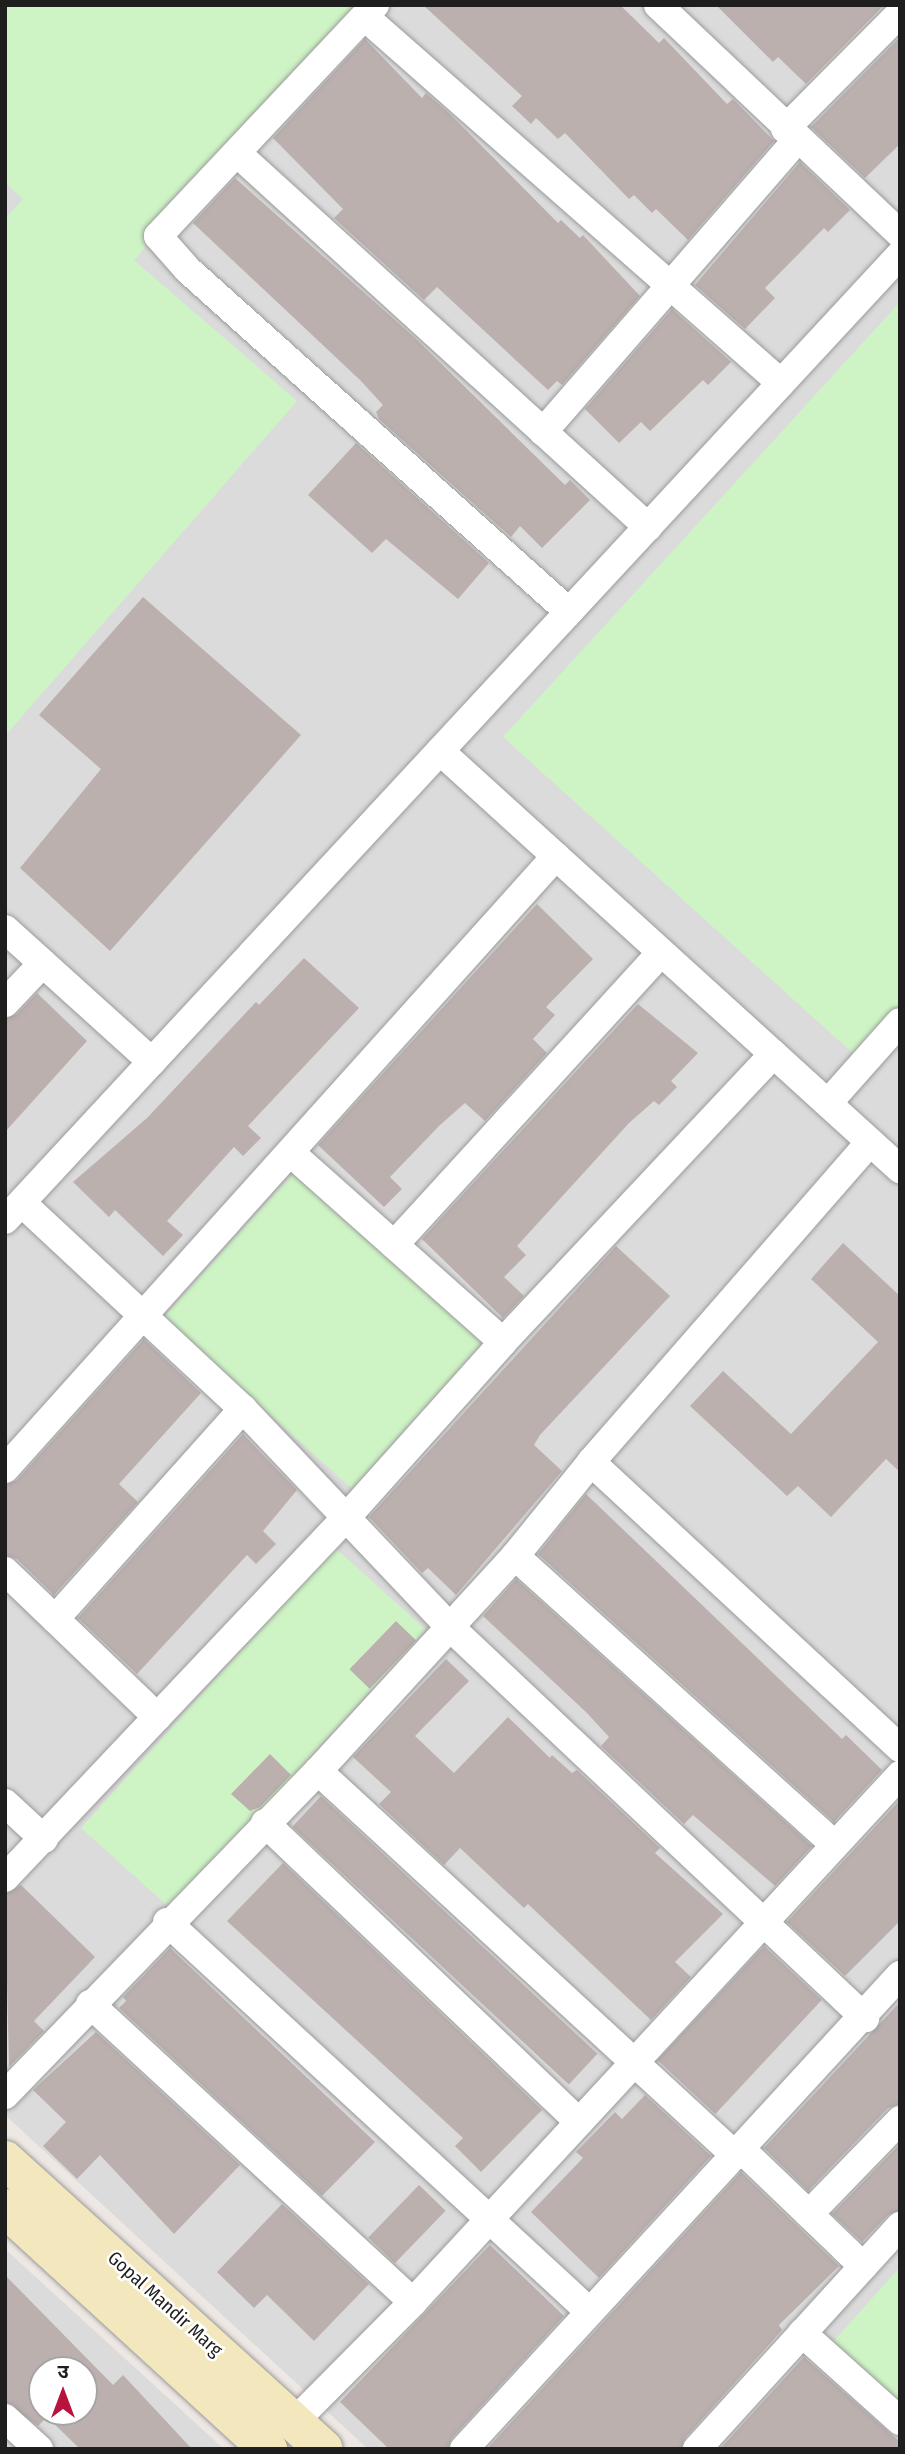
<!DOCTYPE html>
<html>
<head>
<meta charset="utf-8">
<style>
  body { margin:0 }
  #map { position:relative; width:905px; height:2454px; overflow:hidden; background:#eee8e4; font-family:"Fira Sans Condensed","Noto Sans Devanagari",sans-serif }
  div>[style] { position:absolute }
  .residential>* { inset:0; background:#dbdbdb }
  .park>* { inset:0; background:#cef4c5; transform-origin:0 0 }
  .building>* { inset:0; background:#bbb0ae; transform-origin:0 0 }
  .roads { filter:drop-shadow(0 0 2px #9b9b9b) drop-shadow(0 0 2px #9b9b9b) }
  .street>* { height:28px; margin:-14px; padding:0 14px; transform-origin:14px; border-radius:14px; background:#fff }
  .secondary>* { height:38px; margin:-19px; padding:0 19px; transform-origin:19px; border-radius:19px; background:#f3e8bd }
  span { translate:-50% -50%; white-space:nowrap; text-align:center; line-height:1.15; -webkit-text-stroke:5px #fff; paint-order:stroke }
  .street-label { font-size:19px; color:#1e1e1e }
  .frame { position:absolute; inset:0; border:7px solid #1e1e1e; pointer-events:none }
  .north { position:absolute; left:28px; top:2356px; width:70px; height:70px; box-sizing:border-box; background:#fff; border:2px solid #a5a5a5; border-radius:50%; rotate:0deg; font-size:19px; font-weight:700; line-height:28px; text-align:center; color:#1e1e1e }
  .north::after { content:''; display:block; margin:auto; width:24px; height:32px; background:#b8133e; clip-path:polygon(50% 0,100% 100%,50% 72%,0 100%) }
</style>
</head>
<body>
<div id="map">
  <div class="residential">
    <i style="clip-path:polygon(5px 5px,900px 5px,900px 2449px,368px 2449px,5px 2115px)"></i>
    <i style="clip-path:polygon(evenodd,5px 2249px,224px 2449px,5px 2449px,5px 2249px,42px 2370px,84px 2370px,84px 2412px,42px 2412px,42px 2370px)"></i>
  </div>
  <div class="park">
    <i style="clip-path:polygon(5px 5px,356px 5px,134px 260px,297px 401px,5px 736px,5px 219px,23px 199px,5px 183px)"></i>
    <i style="clip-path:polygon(900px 302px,900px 1030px,867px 1066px,503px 737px)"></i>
    <i style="left:295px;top:1171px;width:255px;height:198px;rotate:42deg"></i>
    <i style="left:334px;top:1547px;width:123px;height:378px;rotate:42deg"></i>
    <i style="clip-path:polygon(900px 2267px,900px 2403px,832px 2343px)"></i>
  </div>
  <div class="building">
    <i style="clip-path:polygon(423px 5px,620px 5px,659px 43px,664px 38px,727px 104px,733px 99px,774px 141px,688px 240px,656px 209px,652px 213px,634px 195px,629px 199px,565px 133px,558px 139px,536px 118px,531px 124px,512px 106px,522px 96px)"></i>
    <i style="clip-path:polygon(716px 5px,884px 5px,806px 84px,778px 57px,773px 62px)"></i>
    <i style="clip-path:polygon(900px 37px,900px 144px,865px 178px,811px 127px)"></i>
    <i style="clip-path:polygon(365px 39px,422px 98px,426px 93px,449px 113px,558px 223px,561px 220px,580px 238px,583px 235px,640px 296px,562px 385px,557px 381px,548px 390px,437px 287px,424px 300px,334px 218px,343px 209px,273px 138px)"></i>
    <i style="clip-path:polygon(800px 162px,850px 210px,828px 232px,824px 228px,765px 288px,775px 298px,745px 329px,695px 285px)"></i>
    <i style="clip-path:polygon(235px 178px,414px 337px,565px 485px,570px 480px,590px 500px,542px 548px,520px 526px,511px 537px,379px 419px,376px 412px,383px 405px,361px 381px,193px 223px)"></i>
    <i style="clip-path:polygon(672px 309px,731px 362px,708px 385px,703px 380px,650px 431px,641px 422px,619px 443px,585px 409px)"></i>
    <i style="clip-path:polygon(356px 443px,489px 563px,458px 599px,386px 539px,372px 553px,308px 495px)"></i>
    <i style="clip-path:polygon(143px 597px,301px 735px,110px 951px,20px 868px,101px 769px,39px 715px)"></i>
    <i style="clip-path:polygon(537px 904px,593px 959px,546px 1007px,555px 1015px,533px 1039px,547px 1053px,485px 1121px,465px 1103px,440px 1125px,390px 1177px,402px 1189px,384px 1207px,318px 1145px)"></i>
    <i style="clip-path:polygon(304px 958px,359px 1008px,248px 1126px,261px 1138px,243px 1156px,234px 1147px,167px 1221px,183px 1235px,163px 1256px,115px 1210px,109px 1217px,73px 1182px,147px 1118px,256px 1002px,259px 1005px)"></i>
    <i style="clip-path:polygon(37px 993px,87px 1041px,5px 1132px,5px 1019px,17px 1014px)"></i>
    <i style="clip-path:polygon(638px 1004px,698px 1053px,671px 1081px,677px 1087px,659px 1105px,654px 1101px,629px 1123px,517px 1246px,526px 1255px,504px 1277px,524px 1296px,503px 1318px,422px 1239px)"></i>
    <i style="clip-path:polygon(843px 1243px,900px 1296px,900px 1472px,886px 1459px,831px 1517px,798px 1486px,787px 1496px,690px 1406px,723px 1371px,791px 1434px,878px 1342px,811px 1279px)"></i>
    <i style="clip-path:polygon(616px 1246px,670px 1296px,540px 1435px,534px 1445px,562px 1471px,456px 1595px,428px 1568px,422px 1573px,369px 1517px)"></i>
    <i style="clip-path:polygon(144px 1339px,201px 1393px,119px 1484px,138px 1502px,54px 1595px,17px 1559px,5px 1555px,5px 1485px,17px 1480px)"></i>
    <i style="clip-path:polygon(243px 1434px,297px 1490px,263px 1531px,276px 1544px,256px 1564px,247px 1555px,137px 1674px,78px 1618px)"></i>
    <i style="clip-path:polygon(586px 1494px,842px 1739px,846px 1735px,882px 1770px,834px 1822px,538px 1554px)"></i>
    <i style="clip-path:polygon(516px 1579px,812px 1846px,775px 1886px,693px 1815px,684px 1824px,601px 1746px,609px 1737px,587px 1713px,483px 1616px)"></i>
    <i style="left:396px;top:1621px;width:28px;height:67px;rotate:44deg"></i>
    <i style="clip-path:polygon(446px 1659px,469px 1681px,415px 1736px,454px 1773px,508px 1717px,550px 1758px,552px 1755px,572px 1773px,577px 1770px,660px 1848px,655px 1853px,723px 1914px,675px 1962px,691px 1977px,651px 2020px,528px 1904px,524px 1908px,460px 1848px,444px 1865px,379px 1804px,391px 1792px,353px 1757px)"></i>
    <i style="clip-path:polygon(270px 1754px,291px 1775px,260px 1807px,250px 1811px,231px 1794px)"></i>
    <i style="left:321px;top:1796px;width:378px;height:42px;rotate:43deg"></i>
    <i style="clip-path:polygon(900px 1800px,900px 1921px,845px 1976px,787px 1922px)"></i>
    <i style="clip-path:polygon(283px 1863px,542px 2110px,481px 2172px,455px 2146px,463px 2138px,227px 1921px)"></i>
    <i style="clip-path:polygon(21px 1885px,95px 1957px,34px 2021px,44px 2031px,9px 2067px,5px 1894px)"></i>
    <i style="left:764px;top:1946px;width:79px;height:156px;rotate:43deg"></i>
    <i style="clip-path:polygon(170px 1948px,375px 2142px,322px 2196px,119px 2008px,126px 2001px,123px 1997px)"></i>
    <i style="clip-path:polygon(900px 2002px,900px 2104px,888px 2108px,808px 2191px,764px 2148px)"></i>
    <i style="clip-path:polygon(96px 2032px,240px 2165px,174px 2234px,100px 2155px,77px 2179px,43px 2146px,66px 2122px,33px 2090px)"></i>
    <i style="clip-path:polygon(645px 2095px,711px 2156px,599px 2278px,531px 2212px,583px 2158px,576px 2152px,615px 2112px,622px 2119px)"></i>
    <i style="clip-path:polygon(900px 2144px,900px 2210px,888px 2215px,862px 2242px,832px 2214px)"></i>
    <i style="clip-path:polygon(741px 2172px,839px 2266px,779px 2325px,782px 2330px,685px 2438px,681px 2449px,487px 2449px)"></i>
    <i style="left:419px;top:2185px;width:37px;height:73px;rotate:44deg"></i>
    <i style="clip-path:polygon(282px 2204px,369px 2284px,314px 2341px,267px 2295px,254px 2308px,217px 2272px)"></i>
    <i style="clip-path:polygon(490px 2245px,564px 2316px,452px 2438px,448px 2449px,389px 2449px,340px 2402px)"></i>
    <i style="clip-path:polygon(evenodd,5px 2275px,113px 2385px,123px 2375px,192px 2449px,80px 2449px,47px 2417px,38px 2426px,5px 2402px,5px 2275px,42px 2370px,84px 2370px,84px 2412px,42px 2412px,42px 2370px)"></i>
    <i style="clip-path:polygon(804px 2357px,900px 2442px,900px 2449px,720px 2449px)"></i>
  </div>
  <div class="roads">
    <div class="street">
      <i style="left:375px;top:5px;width:317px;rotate:133.2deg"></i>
      <i style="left:158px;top:236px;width:45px;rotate:48.6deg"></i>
      <i style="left:188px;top:270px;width:512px;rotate:41.91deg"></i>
      <i style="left:658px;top:5px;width:333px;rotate:43.4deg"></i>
      <i style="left:365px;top:17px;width:554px;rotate:41.34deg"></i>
      <i style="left:785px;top:129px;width:163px;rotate:-45.2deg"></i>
      <i style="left:237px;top:153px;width:556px;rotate:42.3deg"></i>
      <i style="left:543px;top:432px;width:387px;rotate:-49deg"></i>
      <i style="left:440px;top:751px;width:622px;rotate:42.26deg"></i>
      <i style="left:5px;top:929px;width:198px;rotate:42.1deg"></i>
      <i style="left:5px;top:1003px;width:55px;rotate:-46.5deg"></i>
      <i style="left:828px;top:1103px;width:108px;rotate:-48.4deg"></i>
      <i style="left:870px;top:1142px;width:425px;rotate:131.1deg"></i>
      <i style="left:591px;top:1462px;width:421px;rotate:42.8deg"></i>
      <i style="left:291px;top:1153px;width:284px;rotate:41.7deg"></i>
      <i style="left:22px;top:1203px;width:302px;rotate:43deg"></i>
      <i style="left:243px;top:1409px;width:299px;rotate:46.5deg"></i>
      <i style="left:449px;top:1626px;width:572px;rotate:43.3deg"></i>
      <i style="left:5px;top:1220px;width:1316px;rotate:-47.16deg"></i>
      <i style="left:394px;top:1245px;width:394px;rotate:-47.6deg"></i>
      <i style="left:5px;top:1469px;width:824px;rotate:-48.05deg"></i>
      <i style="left:515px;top:1556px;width:431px;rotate:42.1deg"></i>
      <i style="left:5px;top:1571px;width:211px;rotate:43.8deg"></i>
      <i style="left:55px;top:1619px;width:282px;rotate:-48.2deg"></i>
      <i style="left:318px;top:1771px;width:568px;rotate:42.65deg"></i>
      <i style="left:5px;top:1803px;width:53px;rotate:42.7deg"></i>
      <i style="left:265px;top:1823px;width:432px;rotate:43.6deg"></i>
      <i style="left:5px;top:1878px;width:494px;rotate:-46.6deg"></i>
      <i style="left:345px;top:1519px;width:237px;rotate:-48.2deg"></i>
      <i style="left:503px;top:1342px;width:395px;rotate:-46.8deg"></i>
      <i style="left:167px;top:1922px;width:575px;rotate:42.68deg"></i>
      <i style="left:90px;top:2004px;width:439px;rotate:42.7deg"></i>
      <i style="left:5px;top:2095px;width:450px;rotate:-46deg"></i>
      <i style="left:318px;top:1771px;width:292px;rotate:-47.5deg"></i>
      <i style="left:515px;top:1556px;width:121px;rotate:-51deg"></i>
      <i style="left:742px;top:2150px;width:168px;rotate:43.8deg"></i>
      <i style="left:809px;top:2214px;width:131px;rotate:-45.9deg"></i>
      <i style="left:802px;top:2333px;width:132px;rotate:41.9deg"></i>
      <i style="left:5px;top:2418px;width:46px;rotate:42.4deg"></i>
      <i style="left:295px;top:2421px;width:168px;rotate:-45.2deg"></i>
      <i style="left:413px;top:2302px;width:718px;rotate:-47.26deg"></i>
      <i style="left:464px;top:2449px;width:644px;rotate:-47.39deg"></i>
      <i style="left:697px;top:2449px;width:302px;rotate:-47.7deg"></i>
    </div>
    <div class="secondary">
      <i style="left:5px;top:2160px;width:430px;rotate:42.2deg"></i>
      <i style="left:5px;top:2208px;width:357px;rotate:42.5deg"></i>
    </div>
  </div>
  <div class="street-label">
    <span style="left:165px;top:2304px;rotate:42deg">Gopal Mandir Marg</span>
  </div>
  <div class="frame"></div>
  <div class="north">उ</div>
</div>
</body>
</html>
